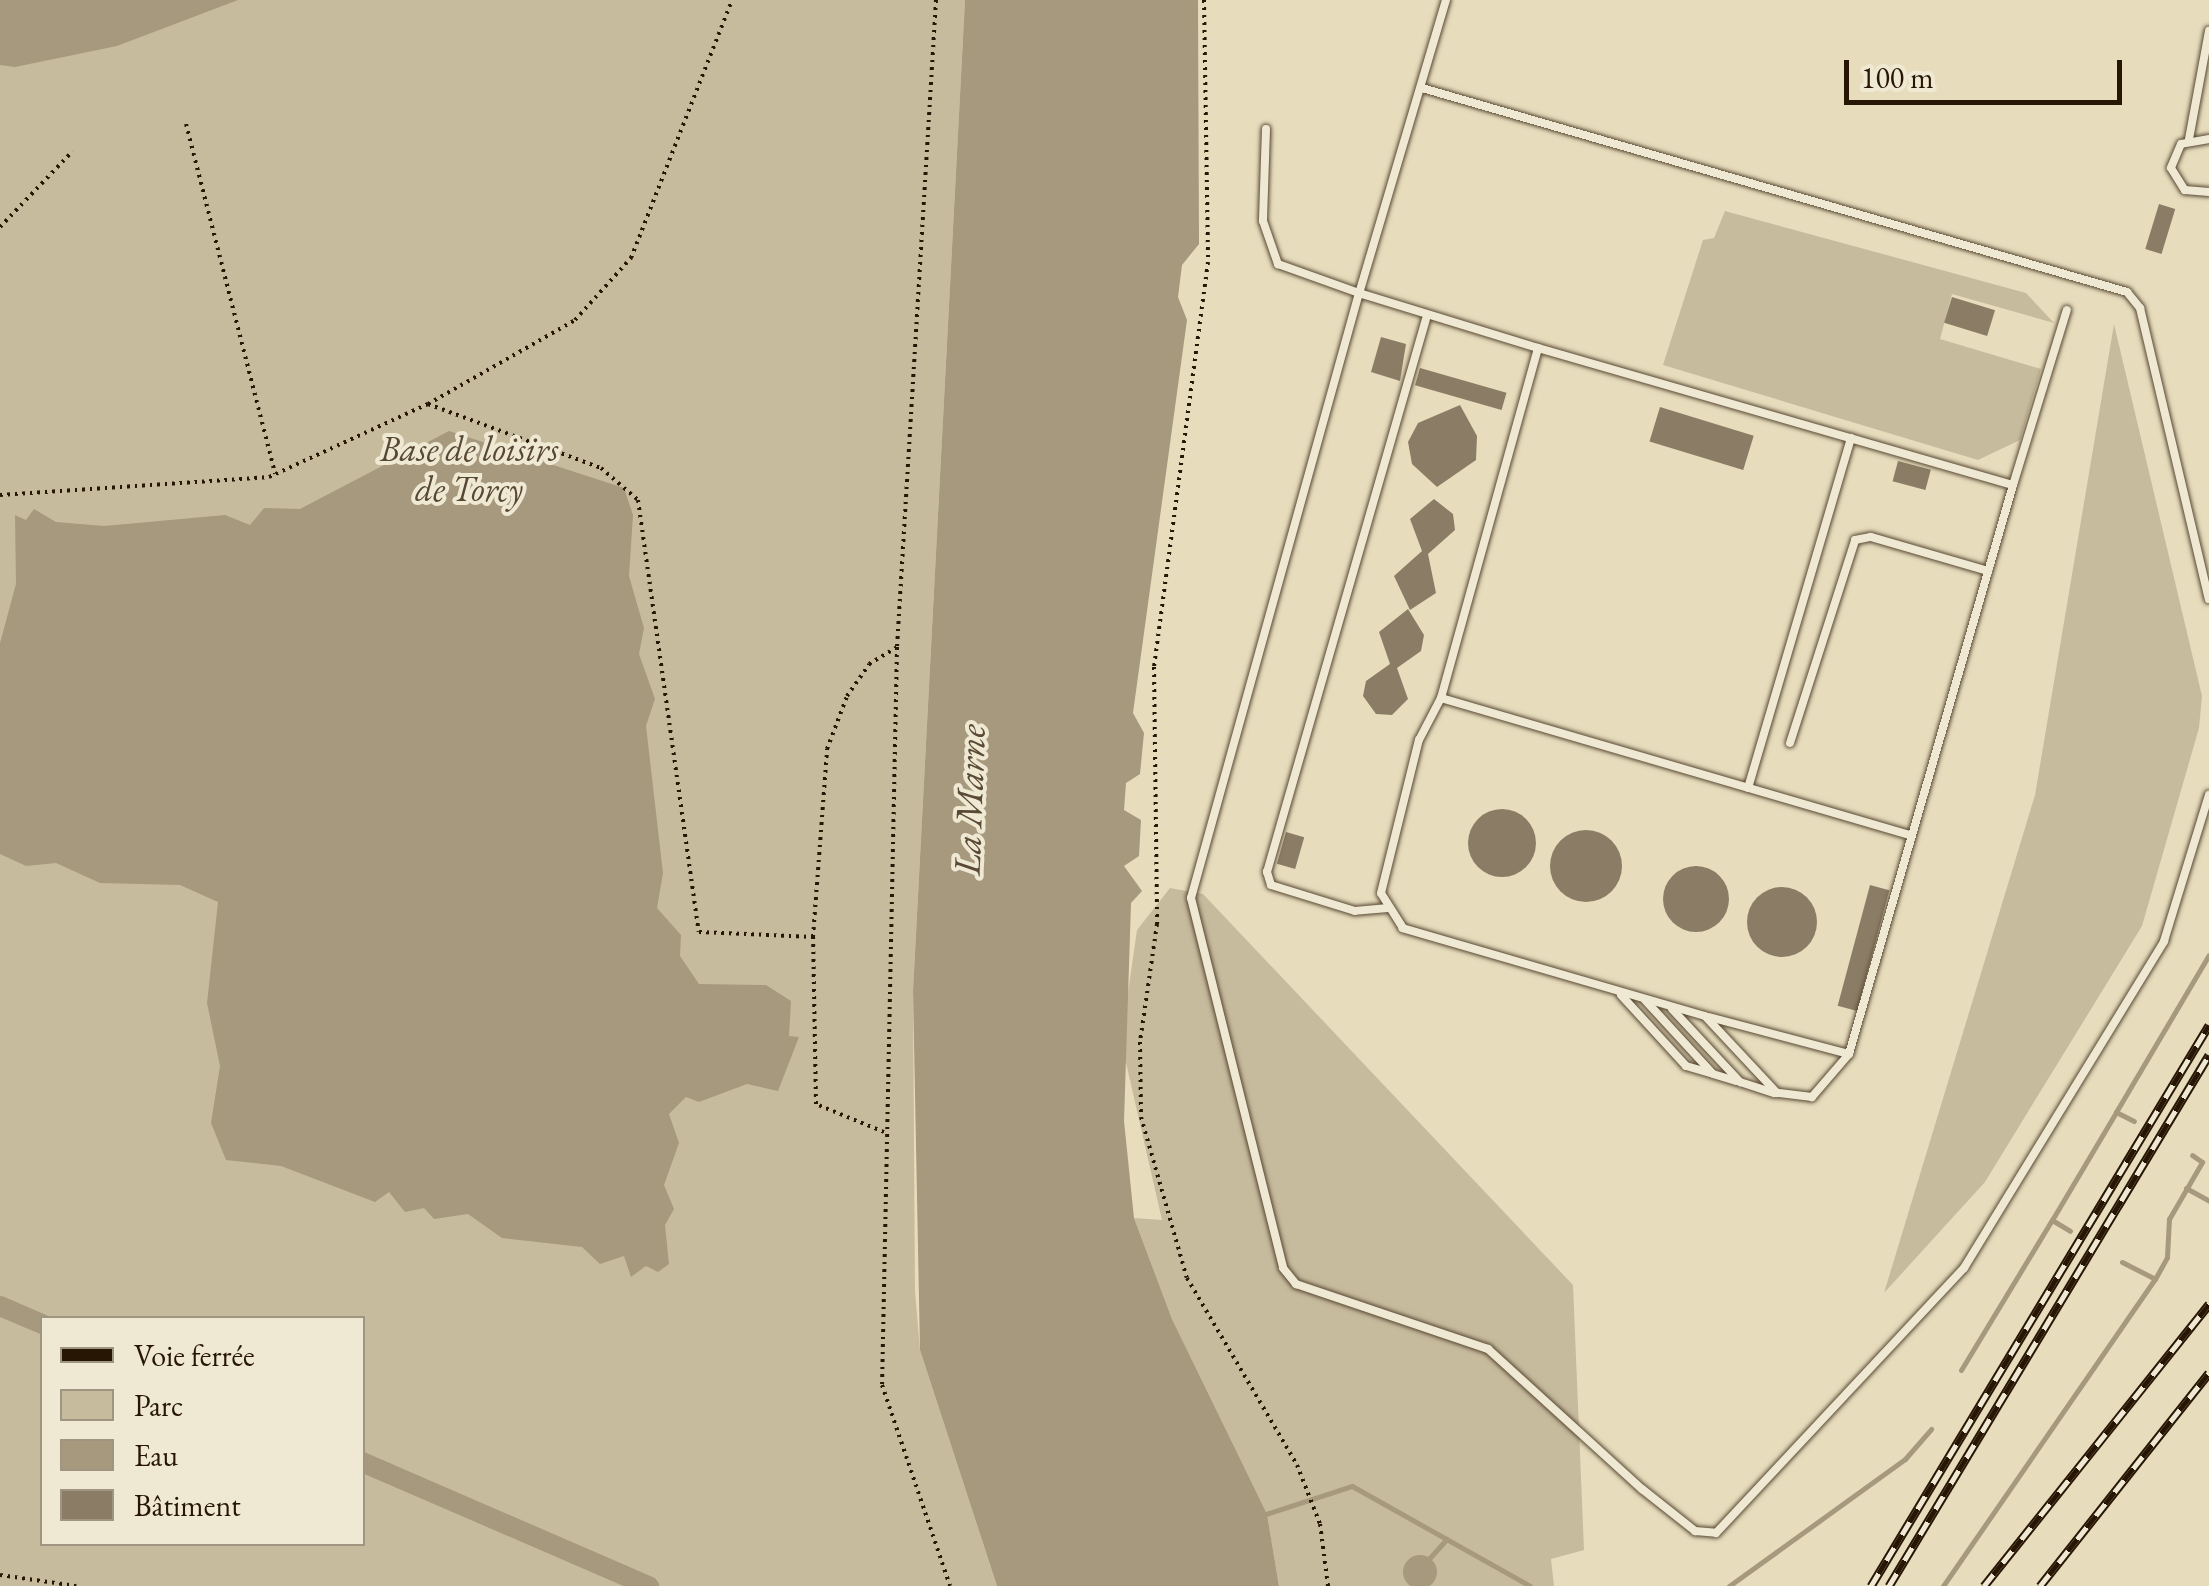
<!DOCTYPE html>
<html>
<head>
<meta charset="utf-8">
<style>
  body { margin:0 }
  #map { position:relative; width:2209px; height:1586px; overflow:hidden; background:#e7ddbd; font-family:"EB Garamond",serif }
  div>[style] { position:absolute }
  .green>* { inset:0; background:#c7bb9e }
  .water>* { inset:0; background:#a6997e }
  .round { border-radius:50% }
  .stream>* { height:5px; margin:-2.5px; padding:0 2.5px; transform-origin:2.5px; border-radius:2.5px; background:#a6997e }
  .canal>* { height:20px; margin:-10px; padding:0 10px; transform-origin:10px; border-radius:10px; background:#a6997e }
  .building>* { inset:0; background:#8b7d65; transform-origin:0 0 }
  .path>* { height:4px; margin-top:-2px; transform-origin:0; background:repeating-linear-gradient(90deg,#281605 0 2.5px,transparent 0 7.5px) }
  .roads { filter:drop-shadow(0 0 2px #584833) drop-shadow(0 0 2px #584833) }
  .service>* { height:8px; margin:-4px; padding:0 4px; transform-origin:4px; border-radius:4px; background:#efe9d4 }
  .rail>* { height:9px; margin-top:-4.5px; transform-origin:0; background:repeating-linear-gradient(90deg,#efe9d4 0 15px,#281605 0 30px); box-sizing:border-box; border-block:2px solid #281605 }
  span { translate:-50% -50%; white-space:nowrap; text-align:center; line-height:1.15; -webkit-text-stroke:8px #efe9d4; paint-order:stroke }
  .park-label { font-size:35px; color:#584833; font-style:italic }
  .water-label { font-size:38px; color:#5a4a35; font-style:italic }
  .legend { position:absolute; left:40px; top:1316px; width:325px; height:230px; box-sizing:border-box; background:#efe9d4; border:2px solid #9f9581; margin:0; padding:12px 18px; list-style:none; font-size:30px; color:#281605 }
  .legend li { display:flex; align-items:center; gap:20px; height:50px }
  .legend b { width:50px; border:2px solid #9f9581 }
  .scale { position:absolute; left:1844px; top:60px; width:278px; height:45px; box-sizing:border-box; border:5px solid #281605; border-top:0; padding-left:12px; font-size:30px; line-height:35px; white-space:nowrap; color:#281605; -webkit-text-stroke:8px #efe9d4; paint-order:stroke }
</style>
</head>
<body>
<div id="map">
  <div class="green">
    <i style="clip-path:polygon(evenodd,0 0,965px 0,913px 991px,915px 1291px,920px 1350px,997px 1586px,0 1586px,0 0,42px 1318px,362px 1318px,362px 1544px,42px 1544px,42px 1318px)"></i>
    <i style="clip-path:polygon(1725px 211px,2026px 293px,2054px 323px,1952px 294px,1940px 339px,2041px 369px,2020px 440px,1978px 460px,1663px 365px,1703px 240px,1714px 238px)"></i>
    <i style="clip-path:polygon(2114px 324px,2202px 696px,2199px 728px,2142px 926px,1985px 1182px,1884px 1293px,2035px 795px)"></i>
    <i style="clip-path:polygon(1170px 888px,1203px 894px,1573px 1285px,1584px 1550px,1551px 1559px,1554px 1586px,1279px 1586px,1267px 1514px,1172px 1319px,1134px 1218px,1162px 1220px,1121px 1041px,1137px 930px)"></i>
  </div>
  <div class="water">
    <i style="clip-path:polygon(0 0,238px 0,117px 46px,15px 67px,0 65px)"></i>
    <i style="clip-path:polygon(965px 0,1198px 0,1199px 244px,1182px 265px,1178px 297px,1187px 320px,1133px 713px,1144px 733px,1140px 774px,1126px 783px,1124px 810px,1141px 820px,1139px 856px,1124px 866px,1142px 891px,1131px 903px,1124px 1121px,1134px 1218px,1172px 1319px,1267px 1514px,1279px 1586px,997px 1586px,920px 1350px,913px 991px)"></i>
    <i style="clip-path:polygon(449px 431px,624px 488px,633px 515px,629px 576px,644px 628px,639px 654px,655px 699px,646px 726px,663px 873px,657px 908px,681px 935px,680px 956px,699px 984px,766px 985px,791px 1001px,789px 1036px,799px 1037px,778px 1091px,747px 1084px,699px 1102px,686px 1097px,669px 1114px,679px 1143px,664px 1185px,674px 1209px,665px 1225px,669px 1264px,658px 1272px,646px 1266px,631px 1277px,624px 1256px,600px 1264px,582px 1247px,502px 1238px,468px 1214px,434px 1219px,424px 1208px,405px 1212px,389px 1192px,375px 1202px,281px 1166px,226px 1160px,211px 1123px,220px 1066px,207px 1003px,218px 902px,180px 885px,100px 883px,56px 863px,26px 866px,0 854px,0 643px,16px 584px,15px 515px,26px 520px,34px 509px,56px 522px,104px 526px,225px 515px,250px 525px,264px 508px,300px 509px)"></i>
    <i class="round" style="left:1403px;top:1555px;width:34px;height:34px"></i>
  </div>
  <div class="stream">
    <i style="left:2116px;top:1112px;width:182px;rotate:-59.4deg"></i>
    <i style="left:2186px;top:1188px;width:26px;rotate:29deg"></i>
    <i style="left:2052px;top:1220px;width:126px;rotate:-59.3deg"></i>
    <i style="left:2116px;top:1112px;width:20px;rotate:27deg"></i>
    <i style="left:2122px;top:1262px;width:37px;rotate:27deg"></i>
    <i style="left:2155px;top:1279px;width:25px;rotate:-61deg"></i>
    <i style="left:2167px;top:1257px;width:38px;rotate:-87deg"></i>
    <i style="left:2169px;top:1219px;width:66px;rotate:-59.9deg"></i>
    <i style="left:2202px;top:1162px;width:12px;rotate:-145deg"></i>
    <i style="left:1961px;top:1370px;width:175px;rotate:-58.8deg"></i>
    <i style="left:2052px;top:1220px;width:21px;rotate:31deg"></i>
    <i style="left:1260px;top:1516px;width:97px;rotate:-18.1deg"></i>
    <i style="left:1352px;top:1486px;width:204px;rotate:29.3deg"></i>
    <i style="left:1426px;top:1562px;width:31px;rotate:-48deg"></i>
    <i style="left:1729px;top:1586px;width:217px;rotate:-35.8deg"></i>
    <i style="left:1905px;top:1459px;width:40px;rotate:-49deg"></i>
    <i style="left:1943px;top:1586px;width:373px;rotate:-55.4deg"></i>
  </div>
  <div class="canal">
    <i style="left:0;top:1306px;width:46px;rotate:23.2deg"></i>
    <i style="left:362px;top:1462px;width:313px;rotate:23.4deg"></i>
  </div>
  <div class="building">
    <i style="left:2159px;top:204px;width:17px;height:47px;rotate:17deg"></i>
    <i style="left:1952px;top:297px;width:45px;height:27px;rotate:17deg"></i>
    <i style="clip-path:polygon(1381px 337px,1406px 344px,1400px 381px,1371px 372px)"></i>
    <i style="left:1420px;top:368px;width:90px;height:18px;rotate:16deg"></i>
    <i style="clip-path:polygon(1460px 405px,1477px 436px,1476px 460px,1437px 487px,1412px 464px,1408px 442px,1418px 423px)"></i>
    <i style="left:1660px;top:407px;width:98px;height:36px;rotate:17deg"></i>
    <i style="left:1898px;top:461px;width:34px;height:21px;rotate:15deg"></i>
    <i style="clip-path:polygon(1434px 499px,1453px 514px,1455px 530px,1428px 554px,1436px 593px,1410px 610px,1394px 576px,1422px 551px,1410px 519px)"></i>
    <i style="clip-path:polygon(1408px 609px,1424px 635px,1421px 651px,1397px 668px,1408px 699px,1392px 715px,1376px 714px,1363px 696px,1366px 681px,1390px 664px,1379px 632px)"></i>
    <i class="round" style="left:1468px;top:809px;width:68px;height:68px"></i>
    <i class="round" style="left:1550px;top:830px;width:72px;height:72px"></i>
    <i style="left:1286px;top:832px;width:19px;height:33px;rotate:16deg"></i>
    <i class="round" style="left:1663px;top:866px;width:66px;height:66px"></i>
    <i style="left:1870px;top:885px;width:20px;height:125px;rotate:15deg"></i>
    <i class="round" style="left:1747px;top:887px;width:70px;height:70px"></i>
  </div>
  <div class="path">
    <i style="left:936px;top:0;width:648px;rotate:93.45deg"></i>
    <i style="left:897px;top:647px;width:738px;rotate:91.16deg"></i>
    <i style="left:882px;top:1385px;width:212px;rotate:71.3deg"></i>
    <i style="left:1204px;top:0;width:262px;rotate:89.1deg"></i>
    <i style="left:1208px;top:262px;width:409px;rotate:97.6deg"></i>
    <i style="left:1154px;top:667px;width:257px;rotate:89.3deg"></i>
    <i style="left:1157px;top:924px;width:119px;rotate:98.2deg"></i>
    <i style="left:1140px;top:1042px;width:75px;rotate:89.2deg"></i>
    <i style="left:1141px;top:1117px;width:167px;rotate:74.1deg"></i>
    <i style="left:1187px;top:1278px;width:217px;rotate:59.5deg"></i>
    <i style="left:1297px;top:1465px;width:63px;rotate:68.7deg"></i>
    <i style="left:1320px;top:1524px;width:63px;rotate:82.6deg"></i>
    <i style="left:186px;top:124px;width:361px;rotate:75.7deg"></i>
    <i style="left:0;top:227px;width:105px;rotate:-46.2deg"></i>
    <i style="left:428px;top:404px;width:184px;rotate:20.3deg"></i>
    <i style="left:601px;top:468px;width:49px;rotate:40.9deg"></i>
    <i style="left:638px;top:500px;width:436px;rotate:82deg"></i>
    <i style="left:699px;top:932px;width:114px;rotate:2.5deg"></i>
    <i style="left:0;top:495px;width:270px;rotate:-3.8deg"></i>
    <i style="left:269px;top:477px;width:175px;rotate:-24.7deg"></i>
    <i style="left:428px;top:404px;width:169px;rotate:-29.7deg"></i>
    <i style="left:575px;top:320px;width:84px;rotate:-47.9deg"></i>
    <i style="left:631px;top:258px;width:277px;rotate:-68.6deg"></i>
    <i style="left:884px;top:1132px;width:74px;rotate:-157.6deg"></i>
    <i style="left:816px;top:1104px;width:167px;rotate:-91deg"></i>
    <i style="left:813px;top:937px;width:189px;rotate:-85.7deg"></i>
    <i style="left:827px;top:749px;width:57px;rotate:-69.3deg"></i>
    <i style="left:847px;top:696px;width:39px;rotate:-55deg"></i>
    <i style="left:869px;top:664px;width:33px;rotate:-31deg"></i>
    <i style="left:0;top:1575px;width:77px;rotate:8.2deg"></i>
  </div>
  <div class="roads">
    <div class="service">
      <i style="left:1446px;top:0;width:306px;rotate:106.5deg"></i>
      <i style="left:1359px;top:293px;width:187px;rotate:17.1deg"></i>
      <i style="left:1422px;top:88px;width:734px;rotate:16.14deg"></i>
      <i style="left:2127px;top:292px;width:21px;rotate:51deg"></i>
      <i style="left:2140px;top:308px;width:299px;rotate:76.7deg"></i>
      <i style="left:1266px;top:129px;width:92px;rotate:91.9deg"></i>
      <i style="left:1263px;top:221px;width:46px;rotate:70.8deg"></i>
      <i style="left:1278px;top:264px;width:86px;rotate:19.7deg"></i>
      <i style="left:1359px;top:293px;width:628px;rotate:105.52deg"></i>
      <i style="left:1191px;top:898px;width:381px;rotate:76deg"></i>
      <i style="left:1283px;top:1268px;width:21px;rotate:51deg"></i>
      <i style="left:1296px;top:1284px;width:203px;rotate:18.7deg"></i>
      <i style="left:1488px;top:1349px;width:208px;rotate:42.3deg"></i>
      <i style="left:1642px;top:1489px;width:68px;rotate:38.4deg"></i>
      <i style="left:1695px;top:1531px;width:21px;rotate:5deg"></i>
      <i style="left:1716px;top:1533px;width:363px;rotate:-46.9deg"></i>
      <i style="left:1964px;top:1268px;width:383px;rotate:-58.5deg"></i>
      <i style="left:2164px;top:941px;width:153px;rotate:-72.9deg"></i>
      <i style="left:2189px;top:139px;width:110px;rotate:-79.5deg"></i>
      <i style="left:2209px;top:139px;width:28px;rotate:170deg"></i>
      <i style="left:2181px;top:144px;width:26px;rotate:113deg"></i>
      <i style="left:2171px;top:168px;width:26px;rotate:58deg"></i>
      <i style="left:2185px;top:190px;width:24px;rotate:5deg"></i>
      <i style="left:2013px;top:485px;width:183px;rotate:-72.9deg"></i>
      <i style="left:1441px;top:698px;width:363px;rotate:-74.5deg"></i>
      <i style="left:1538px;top:348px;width:494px;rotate:16.1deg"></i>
      <i style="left:2013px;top:485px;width:592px;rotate:106.08deg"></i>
      <i style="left:1849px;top:1054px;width:57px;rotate:130.7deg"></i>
      <i style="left:1812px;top:1097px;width:35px;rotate:-173deg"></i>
      <i style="left:1777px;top:1093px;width:105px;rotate:-133.1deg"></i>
      <i style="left:1705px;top:1016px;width:315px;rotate:-163.8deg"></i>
      <i style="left:1403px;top:928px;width:41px;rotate:-122.2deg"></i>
      <i style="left:1381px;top:893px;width:158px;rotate:-76.1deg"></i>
      <i style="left:1419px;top:740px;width:47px;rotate:-62.4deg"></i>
      <i style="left:1441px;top:698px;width:490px;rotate:16.3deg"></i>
      <i style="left:1790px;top:743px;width:213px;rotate:-72.2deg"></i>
      <i style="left:1855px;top:540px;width:16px;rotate:-11deg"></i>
      <i style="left:1871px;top:537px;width:122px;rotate:16.2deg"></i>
      <i style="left:1748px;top:788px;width:365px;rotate:-73.6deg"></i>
      <i style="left:1388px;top:908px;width:33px;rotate:175deg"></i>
      <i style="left:1355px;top:911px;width:88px;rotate:-162.8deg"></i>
      <i style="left:1271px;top:885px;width:14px;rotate:-107deg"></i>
      <i style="left:1267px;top:872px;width:575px;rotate:-73.96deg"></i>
      <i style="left:1621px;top:995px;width:96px;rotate:47.5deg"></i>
      <i style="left:1686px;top:1066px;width:25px;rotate:16deg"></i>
      <i style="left:1645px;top:1000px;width:100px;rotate:47.4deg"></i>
      <i style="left:1713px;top:1074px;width:24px;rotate:17deg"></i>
      <i style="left:1672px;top:1009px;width:100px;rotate:47deg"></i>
      <i style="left:1740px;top:1082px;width:36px;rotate:18deg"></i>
      <i style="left:1709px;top:1017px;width:145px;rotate:14.8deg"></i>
    </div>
  </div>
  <div class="rail">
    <i style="left:1871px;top:1586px;width:655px;rotate:-58.93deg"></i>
    <i style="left:1889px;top:1586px;width:620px;rotate:-58.93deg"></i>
    <i style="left:1984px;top:1586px;width:361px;rotate:-51.4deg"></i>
    <i style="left:2040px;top:1586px;width:272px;rotate:-51.6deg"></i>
  </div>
  <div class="park-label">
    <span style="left:469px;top:469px">Base de loisirs<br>de Torcy</span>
  </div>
  <div class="water-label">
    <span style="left:969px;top:800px;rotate:-88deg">La Marne</span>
  </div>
  <ul class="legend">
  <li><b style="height:12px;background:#281605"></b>Voie ferrée</li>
  <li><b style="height:28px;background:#c7bb9e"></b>Parc</li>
  <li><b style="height:28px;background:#a6997e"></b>Eau</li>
  <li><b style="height:28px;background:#8b7d65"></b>Bâtiment</li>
  </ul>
  <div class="scale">100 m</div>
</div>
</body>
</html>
